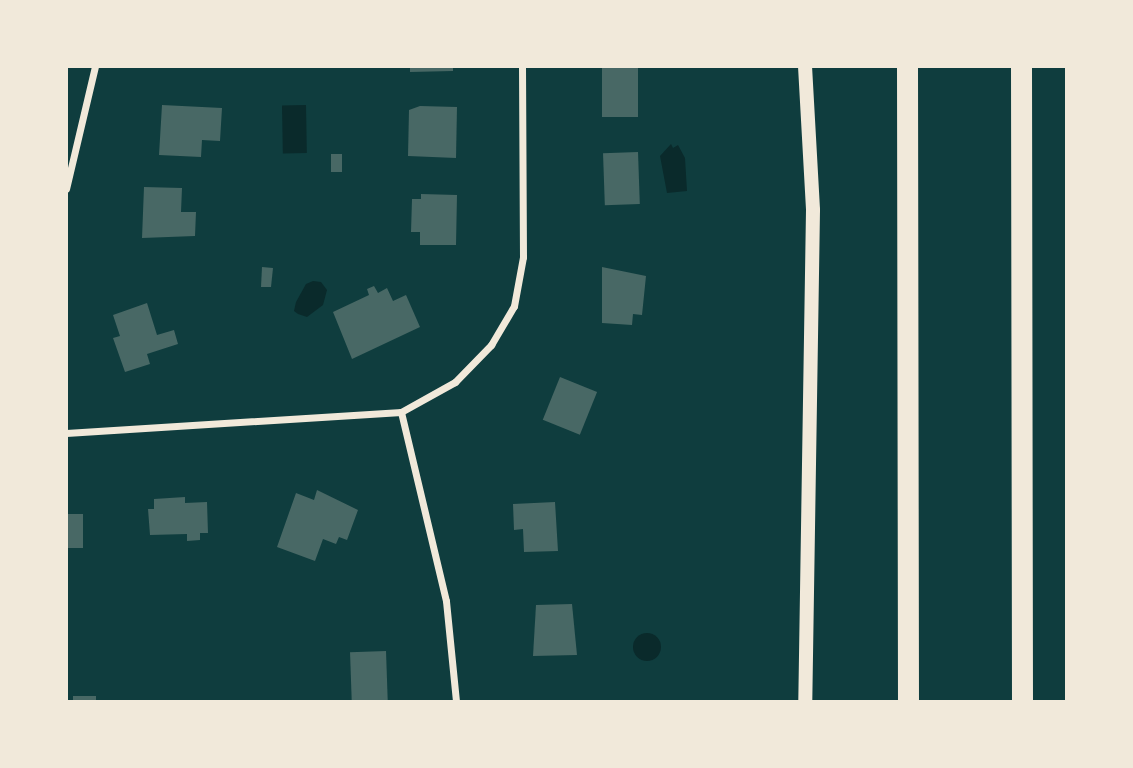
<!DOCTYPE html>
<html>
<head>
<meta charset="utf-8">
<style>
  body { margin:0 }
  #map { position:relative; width:1133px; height:768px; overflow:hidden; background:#0f3d3e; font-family:Manrope,sans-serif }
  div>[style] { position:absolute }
  .water>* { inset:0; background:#0a2a2b; transform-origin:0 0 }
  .round { border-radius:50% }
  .building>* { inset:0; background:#486865; transform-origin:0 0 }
  .minor>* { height:7px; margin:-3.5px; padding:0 3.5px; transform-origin:3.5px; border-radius:3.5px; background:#f1e9da }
  .secondary>* { height:14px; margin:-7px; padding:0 7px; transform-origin:7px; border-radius:7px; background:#f1e9da }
  .motorway>* { height:21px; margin:-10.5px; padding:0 10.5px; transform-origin:10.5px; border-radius:10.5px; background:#f1e9da }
  span { translate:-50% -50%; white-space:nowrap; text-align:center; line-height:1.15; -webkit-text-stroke:5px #f1e9da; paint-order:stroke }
  .frame { position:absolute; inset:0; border:68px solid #f1e9da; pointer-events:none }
</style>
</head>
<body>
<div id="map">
  <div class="water">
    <i style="left:306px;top:105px;width:48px;height:24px;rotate:89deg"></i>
    <i style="clip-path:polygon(671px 144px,673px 148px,678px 145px,685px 158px,687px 191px,667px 193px,660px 156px)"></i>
    <i style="clip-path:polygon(313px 281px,321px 282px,327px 290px,323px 305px,307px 317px,298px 314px,294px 311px,296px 302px,306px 284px)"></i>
    <i class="round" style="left:633px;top:633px;width:28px;height:28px"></i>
  </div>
  <div class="building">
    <i style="clip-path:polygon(410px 66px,453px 66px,453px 71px,410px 72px)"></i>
    <i style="left:602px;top:66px;width:36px;height:51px"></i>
    <i style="clip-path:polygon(162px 105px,222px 108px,220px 141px,202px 140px,201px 157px,159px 155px)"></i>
    <i style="clip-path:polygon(420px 106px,457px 107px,456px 158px,408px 156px,409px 110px)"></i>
    <i style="left:638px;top:152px;width:52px;height:35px;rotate:88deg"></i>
    <i style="left:331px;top:154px;width:11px;height:18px"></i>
    <i style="clip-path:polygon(144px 187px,182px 188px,181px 212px,196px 212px,195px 236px,142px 238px)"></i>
    <i style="clip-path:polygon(421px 194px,457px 195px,456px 245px,420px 245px,420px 232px,411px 232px,412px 199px,421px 199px)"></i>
    <i style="clip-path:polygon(262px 267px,273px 268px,271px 287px,261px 287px)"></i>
    <i style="clip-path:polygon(602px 267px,646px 276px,642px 315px,633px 314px,632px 325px,602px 323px)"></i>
    <i style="clip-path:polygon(374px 286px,378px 293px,387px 288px,393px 301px,406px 295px,420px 327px,352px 359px,333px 312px,369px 295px,367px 289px)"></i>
    <i style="clip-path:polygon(147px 303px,157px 335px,174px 330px,178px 344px,147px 354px,150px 364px,125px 372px,113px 338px,120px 336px,113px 315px)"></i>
    <i style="left:560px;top:377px;width:40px;height:46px;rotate:22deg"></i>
    <i style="clip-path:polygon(317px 490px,358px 510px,347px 540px,339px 537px,336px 544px,323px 539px,315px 561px,277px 547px,296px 493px,314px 500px)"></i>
    <i style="clip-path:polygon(185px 497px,185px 503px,207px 502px,208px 533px,200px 533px,200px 540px,187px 541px,187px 534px,150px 535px,148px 509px,154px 509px,154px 499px)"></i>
    <i style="clip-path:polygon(555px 502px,558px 551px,524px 552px,523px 529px,514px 530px,513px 504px)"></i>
    <i style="left:66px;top:514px;width:17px;height:34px"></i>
    <i style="clip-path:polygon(572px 604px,577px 655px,533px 656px,536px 605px)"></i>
    <i style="left:386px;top:651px;width:51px;height:36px;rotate:88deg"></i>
    <i style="left:73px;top:696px;width:23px;height:6px"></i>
  </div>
  <div class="minor">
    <i style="left:66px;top:189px;width:126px;rotate:-76.7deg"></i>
    <i style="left:401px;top:412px;width:194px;rotate:76.6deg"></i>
    <i style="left:446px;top:601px;width:101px;rotate:84.3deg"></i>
    <i style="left:66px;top:433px;width:336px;rotate:-3.6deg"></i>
    <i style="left:401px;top:412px;width:62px;rotate:-29.1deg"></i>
    <i style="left:455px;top:382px;width:52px;rotate:-45.8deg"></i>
    <i style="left:491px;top:345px;width:45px;rotate:-59.5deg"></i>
    <i style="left:514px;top:306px;width:50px;rotate:-79.6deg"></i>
    <i style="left:523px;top:257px;width:191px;rotate:-90.3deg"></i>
  </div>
  <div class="secondary">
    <i style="left:805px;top:66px;width:144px;rotate:86.8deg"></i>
    <i style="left:813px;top:210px;width:492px;rotate:90.9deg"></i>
  </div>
  <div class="motorway">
    <i style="left:907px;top:66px;width:636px;rotate:89.91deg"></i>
    <i style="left:1021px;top:66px;width:636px;rotate:89.91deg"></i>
  </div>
  <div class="frame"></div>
</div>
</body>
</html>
